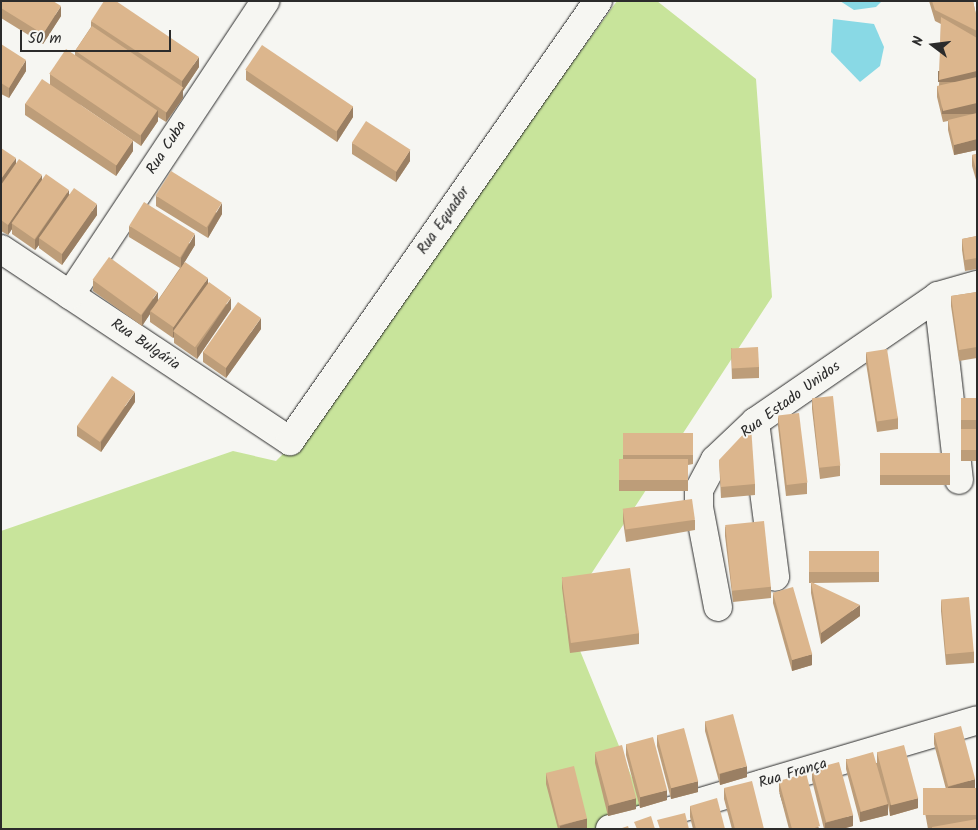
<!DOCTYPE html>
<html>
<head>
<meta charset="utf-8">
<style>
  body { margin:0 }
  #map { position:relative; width:978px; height:830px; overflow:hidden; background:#f6f6f2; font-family:Kalam,sans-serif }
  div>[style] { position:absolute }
  .green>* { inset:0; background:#c8e49b }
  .water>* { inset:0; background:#89d9e5 }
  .roads { filter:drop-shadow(0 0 1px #2b2b2b) drop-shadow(0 0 1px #2b2b2b) }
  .minor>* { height:28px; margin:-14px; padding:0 14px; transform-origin:14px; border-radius:14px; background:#f6f6f2 }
  .wall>* { inset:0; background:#bd9d79; transform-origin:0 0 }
  .shaded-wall>* { inset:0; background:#9a7f63; transform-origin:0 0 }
  .building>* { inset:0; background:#dcb68d; transform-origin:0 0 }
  span { translate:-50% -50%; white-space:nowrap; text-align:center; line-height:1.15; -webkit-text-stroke:4px #f6f6f2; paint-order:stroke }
  .street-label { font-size:15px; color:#2b2b2b }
  .frame { position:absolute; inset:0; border:2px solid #2b2b2b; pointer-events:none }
  .north { position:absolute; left:908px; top:20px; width:50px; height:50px; -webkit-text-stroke:4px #f6f6f2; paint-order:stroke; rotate:285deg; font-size:14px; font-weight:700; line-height:20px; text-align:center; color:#2b2b2b }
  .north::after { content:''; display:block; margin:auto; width:18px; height:22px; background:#2b2b2b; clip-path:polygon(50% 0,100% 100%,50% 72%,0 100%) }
  .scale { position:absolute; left:20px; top:30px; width:151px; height:22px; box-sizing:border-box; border:2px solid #2b2b2b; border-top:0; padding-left:6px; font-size:15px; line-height:18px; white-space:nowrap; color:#2b2b2b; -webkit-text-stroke:4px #f6f6f2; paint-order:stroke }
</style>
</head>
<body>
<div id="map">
  <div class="green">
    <i style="clip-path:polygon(617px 1px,657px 1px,756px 79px,772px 297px,565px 614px,653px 829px,1px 829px,1px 531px,233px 451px,276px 461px,303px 434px)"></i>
  </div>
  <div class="water">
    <i style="clip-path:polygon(840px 1px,882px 1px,876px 7px,854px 10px)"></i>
    <i style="clip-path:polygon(833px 19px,874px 24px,884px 47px,880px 66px,860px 82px,831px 52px)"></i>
  </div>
  <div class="roads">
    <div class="minor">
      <i style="left:1px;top:249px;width:347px;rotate:33.6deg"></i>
      <i style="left:290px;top:441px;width:537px;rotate:-55.01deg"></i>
      <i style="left:70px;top:295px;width:353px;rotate:-56.4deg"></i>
      <i style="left:938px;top:296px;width:185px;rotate:83.5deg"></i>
      <i style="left:755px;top:422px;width:156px;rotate:82.6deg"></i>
      <i style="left:718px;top:607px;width:102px;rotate:-100.8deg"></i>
      <i style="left:699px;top:507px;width:17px;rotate:-90deg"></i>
      <i style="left:699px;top:490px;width:34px;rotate:-62deg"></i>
      <i style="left:715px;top:460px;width:55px;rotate:-43.5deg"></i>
      <i style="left:755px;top:422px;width:222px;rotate:-34.5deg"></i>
      <i style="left:938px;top:296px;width:41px;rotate:-15.8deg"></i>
      <i style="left:762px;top:784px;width:47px;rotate:72.7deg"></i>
      <i style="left:610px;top:829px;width:383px;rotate:-16.5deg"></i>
    </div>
  </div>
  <div class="wall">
    <i style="clip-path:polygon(1px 1px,61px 16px,43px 44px,1px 18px)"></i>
    <i style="clip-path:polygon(929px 1px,973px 1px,977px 19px,977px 150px,954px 155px,948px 130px,948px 121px,943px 122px,937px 97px,937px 86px,939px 86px,941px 24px,935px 21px)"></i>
    <i style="clip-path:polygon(91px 21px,199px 67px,183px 91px,183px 98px,166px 122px,158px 117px,158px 121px,141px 146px,79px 104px,133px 151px,116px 176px,25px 115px,25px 104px,50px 85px,50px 74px,75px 55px,75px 51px,91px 27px)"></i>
    <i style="clip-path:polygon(1px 44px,26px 71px,9px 98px,1px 94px)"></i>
    <i style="clip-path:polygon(246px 70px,353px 117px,337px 142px,246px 80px)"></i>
    <i style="clip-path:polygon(352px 143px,410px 161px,396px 182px,352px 154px)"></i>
    <i style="clip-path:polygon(1px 148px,16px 164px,42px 180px,69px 194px,97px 215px,62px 265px,39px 248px,39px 245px,35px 250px,12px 234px,12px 229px,8px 235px,1px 231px)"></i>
    <i style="clip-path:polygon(977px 154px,977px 183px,972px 166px,972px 155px)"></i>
    <i style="clip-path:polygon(156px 196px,222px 214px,208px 238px,156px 206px)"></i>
    <i style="clip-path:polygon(129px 226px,195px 245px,184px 263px,208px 284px,231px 309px,197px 359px,174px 343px,174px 337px,173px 338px,150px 322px,150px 314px,142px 326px,93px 291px,93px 280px,158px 300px,180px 268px,129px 237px)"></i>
    <i style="clip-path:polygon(977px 236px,977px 269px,965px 271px,962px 250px,962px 239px)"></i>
    <i style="clip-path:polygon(977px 292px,977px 358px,959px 361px,951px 306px,951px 296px)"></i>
    <i style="clip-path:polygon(261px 329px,226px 378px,203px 362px,203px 352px)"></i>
    <i style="clip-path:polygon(731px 348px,759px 367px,759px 378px,732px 379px)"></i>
    <i style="clip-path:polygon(866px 352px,898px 418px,898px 429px,877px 432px,866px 363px)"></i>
    <i style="clip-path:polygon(812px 398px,840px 466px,840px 476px,820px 479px,812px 409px)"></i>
    <i style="left:961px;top:398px;width:16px;height:63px"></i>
    <i style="clip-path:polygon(135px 402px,101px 452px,77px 436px,77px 426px)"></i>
    <i style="clip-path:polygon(778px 416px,807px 483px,807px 494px,786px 496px,778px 426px)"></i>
    <i style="clip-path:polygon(623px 433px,693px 433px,693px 464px,688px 465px,688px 491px,619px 491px,619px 460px,623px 460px)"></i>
    <i style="left:950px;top:453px;width:32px;height:70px;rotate:90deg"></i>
    <i style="clip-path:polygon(719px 460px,755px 484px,755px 495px,721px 498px)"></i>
    <i style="clip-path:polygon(623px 510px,695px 520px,695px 530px,626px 542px,623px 521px)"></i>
    <i style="clip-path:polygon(725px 526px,771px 587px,771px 598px,733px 602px,725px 536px)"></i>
    <i style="clip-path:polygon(879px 551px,879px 582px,813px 583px,860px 616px,821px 644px,811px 593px,811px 583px,809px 583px,809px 552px)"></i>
    <i style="clip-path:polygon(562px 577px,639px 633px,639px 644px,570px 653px,562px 588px)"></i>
    <i style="clip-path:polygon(773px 593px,812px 665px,792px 671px,773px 603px)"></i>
    <i style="clip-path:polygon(941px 600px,974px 652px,974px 663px,946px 665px,941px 611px)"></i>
    <i style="clip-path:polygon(705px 721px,747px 777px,720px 785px,705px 731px)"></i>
    <i style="clip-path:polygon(934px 734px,975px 788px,977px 788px,977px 829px,928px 829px,924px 807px,924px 797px,947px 793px,934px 744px)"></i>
    <i style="clip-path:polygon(657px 735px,698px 792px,671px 799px,657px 746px)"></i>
    <i style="clip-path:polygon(626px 744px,667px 800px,640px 808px,626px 755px)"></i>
    <i style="clip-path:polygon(877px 752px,918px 808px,890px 816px,888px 805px,888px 815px,860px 822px,846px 769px,846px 759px,877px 763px)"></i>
    <i style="clip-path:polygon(595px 753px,636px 809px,608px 816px,595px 763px)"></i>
    <i style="clip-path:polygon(812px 770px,853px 826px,842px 829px,824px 829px,812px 780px)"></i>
    <i style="clip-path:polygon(546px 773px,587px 829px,558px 829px,546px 784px)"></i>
    <i style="clip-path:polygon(779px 781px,820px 829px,789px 829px,779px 791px)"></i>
    <i style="clip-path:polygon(724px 788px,764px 829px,732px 829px,724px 799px)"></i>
    <i style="clip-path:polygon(690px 806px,725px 829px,693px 829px,690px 817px)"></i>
  </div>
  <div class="shaded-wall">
    <i style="clip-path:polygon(61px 6px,61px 16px,43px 44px,43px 34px)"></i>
    <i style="clip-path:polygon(199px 57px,199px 67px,183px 91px,183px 98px,166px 122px,166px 112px,182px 88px,182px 81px)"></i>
    <i style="clip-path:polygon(26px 60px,26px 71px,9px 98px,9px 88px)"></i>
    <i style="left:977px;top:71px;width:11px;height:39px;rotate:90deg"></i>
    <i style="left:977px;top:103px;width:11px;height:35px;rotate:90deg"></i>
    <i style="clip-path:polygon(353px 106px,353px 117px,337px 142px,337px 131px)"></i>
    <i style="clip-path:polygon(158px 110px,158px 121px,141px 146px,141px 135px)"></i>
    <i style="clip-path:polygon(977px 139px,977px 150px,954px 155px,954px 145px)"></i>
    <i style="clip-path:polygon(133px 140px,133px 151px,116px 176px,116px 165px)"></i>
    <i style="clip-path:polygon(410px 150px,410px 161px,396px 182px,396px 172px)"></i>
    <i style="clip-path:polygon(16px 158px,16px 169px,1px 190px,1px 179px)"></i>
    <i style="clip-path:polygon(42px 175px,42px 186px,12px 224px,12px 229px,8px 235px,8px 225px)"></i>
    <i style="clip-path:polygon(69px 190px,69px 201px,39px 238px,39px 245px,35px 250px,35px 240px)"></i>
    <i style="clip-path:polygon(222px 203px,222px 214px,208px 238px,208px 227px)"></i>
    <i style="clip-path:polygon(97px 204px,97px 215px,62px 265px,62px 254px)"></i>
    <i style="clip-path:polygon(195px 234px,195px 245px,181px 268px,181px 258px)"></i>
    <i style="clip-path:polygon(208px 278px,208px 289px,174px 332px,174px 337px,173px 338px,173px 328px)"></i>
    <i style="clip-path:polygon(158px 292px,158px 303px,150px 311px,150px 314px,142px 326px,142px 315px)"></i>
    <i style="clip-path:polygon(231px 298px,231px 309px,197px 359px,197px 348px)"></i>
    <i style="clip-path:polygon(261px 318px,261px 329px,226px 378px,226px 368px)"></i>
    <i style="clip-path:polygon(135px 392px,135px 402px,101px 452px,101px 442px)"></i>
    <i style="clip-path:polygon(860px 605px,860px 616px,821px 644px,821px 633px)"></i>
    <i style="clip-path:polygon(812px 654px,812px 665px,792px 671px,792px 660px)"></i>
    <i style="clip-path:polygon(747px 766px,747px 777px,720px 785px,720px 774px)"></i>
    <i style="clip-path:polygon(975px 779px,975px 790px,948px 797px,948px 787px)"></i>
    <i style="clip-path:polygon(698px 781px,698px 792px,671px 799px,671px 788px)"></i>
    <i style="clip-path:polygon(667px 790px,667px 800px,640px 808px,640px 797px)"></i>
    <i style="clip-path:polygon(636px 798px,636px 809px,608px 816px,608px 806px)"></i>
    <i style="clip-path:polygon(918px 798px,918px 808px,890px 816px,890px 805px)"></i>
    <i style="clip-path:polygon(888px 804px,888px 815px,860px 822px,860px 812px)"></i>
    <i style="clip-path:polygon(853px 815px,853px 826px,842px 829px,825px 829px,825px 823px)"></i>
    <i style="clip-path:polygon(587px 818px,587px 829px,560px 829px,560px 826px)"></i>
  </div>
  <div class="building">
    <i style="clip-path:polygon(1px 1px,53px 1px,61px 6px,43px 34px,1px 8px)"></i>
    <i style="clip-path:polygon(104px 1px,116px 1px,199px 57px,182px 81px,91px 21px)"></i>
    <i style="clip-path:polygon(932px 1px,973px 1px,977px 19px,977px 31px,935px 10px)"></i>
    <i style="clip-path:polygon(941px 17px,977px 38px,977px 71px,939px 80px)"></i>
    <i style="left:92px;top:26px;width:110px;height:30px;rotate:34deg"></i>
    <i style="clip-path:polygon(1px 44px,26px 60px,9px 88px,1px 83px)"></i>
    <i style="left:262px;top:45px;width:110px;height:30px;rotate:34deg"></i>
    <i style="left:66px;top:49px;width:110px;height:30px;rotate:34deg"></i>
    <i style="clip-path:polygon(977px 77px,977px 103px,943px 111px,937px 86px)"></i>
    <i style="left:42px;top:79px;width:110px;height:30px;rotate:34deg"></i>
    <i style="clip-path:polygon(977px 113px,977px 139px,954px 145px,948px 120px)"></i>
    <i style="left:366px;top:121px;width:53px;height:26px;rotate:33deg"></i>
    <i style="clip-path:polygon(1px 148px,16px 158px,1px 179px)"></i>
    <i style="clip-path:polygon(977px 154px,977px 173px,972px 155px)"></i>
    <i style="clip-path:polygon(19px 159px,42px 175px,8px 225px,1px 220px,1px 185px)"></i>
    <i style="left:171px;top:171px;width:60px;height:29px;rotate:32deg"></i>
    <i style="left:46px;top:174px;width:28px;height:60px;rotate:35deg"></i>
    <i style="left:74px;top:188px;width:28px;height:61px;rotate:35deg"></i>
    <i style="left:144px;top:202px;width:60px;height:28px;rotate:32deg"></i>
    <i style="clip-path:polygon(977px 236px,977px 258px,965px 260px,962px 239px)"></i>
    <i style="left:109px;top:257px;width:60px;height:28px;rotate:36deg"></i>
    <i style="left:185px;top:262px;width:28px;height:60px;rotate:35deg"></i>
    <i style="left:209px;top:282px;width:27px;height:61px;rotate:36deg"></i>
    <i style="clip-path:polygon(977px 292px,977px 347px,959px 350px,951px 296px)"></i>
    <i style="left:238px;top:302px;width:28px;height:61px;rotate:35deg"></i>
    <i style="left:758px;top:347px;width:20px;height:27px;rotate:87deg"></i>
    <i style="left:887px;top:349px;width:70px;height:21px;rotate:81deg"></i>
    <i style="left:112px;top:376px;width:28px;height:61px;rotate:35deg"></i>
    <i style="left:833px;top:396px;width:70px;height:21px;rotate:84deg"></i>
    <i style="left:961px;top:398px;width:16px;height:22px"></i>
    <i style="left:799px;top:413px;width:70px;height:21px;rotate:83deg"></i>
    <i style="clip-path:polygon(751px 426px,755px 484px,721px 487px,719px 460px)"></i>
    <i style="left:977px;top:429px;width:21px;height:16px;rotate:90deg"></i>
    <i style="left:623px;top:433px;width:70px;height:22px"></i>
    <i style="left:950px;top:453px;width:22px;height:70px;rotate:90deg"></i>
    <i style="left:688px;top:459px;width:21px;height:69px;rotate:90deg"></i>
    <i style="left:692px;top:499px;width:21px;height:70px;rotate:82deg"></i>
    <i style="left:764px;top:521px;width:66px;height:39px;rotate:84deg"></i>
    <i style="left:879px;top:551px;width:21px;height:70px;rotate:90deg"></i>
    <i style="left:630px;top:568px;width:66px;height:69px;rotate:82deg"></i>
    <i style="clip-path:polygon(811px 582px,860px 605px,821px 633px)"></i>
    <i style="left:793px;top:587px;width:70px;height:21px;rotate:74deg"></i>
    <i style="left:969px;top:597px;width:55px;height:28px;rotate:85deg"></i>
    <i style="left:733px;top:714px;width:54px;height:29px;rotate:75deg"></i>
    <i style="left:961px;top:726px;width:55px;height:28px;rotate:75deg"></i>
    <i style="left:684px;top:728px;width:55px;height:28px;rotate:75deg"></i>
    <i style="left:653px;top:737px;width:55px;height:28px;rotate:75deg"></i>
    <i style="left:622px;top:745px;width:55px;height:28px;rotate:75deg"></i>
    <i style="left:904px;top:745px;width:55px;height:28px;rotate:75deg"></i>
    <i style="left:873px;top:752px;width:54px;height:28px;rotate:74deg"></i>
    <i style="left:839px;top:762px;width:55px;height:28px;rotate:75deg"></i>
    <i style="left:574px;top:766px;width:54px;height:29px;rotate:76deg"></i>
    <i style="clip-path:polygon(806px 773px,820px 826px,812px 829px,792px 829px,779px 781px)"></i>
    <i style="clip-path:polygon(752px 781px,764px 829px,735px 829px,724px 788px)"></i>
    <i style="left:977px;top:788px;width:27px;height:54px;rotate:90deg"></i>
    <i style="clip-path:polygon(717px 798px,725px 829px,696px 829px,690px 806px)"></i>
    <i style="clip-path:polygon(685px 813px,689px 829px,660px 829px,657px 820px)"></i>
    <i style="clip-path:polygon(651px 816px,655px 829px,637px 829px,634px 822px)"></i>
    <i style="clip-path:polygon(977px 819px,977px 829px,932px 829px,932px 827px)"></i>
    <i style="clip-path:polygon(628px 826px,629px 829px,619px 829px)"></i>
  </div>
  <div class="street-label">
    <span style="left:167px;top:148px;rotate:-57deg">Rua Cuba</span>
    <span style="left:444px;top:221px;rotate:-55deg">Rua Equador</span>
    <span style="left:145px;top:345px;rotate:34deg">Rua Bulgária</span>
    <span style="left:791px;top:400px;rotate:-36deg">Rua Estado Unidos</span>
    <span style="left:793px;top:774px;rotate:-17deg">Rua França</span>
  </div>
  <div class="frame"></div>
  <div class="north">N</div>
  <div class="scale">50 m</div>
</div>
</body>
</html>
